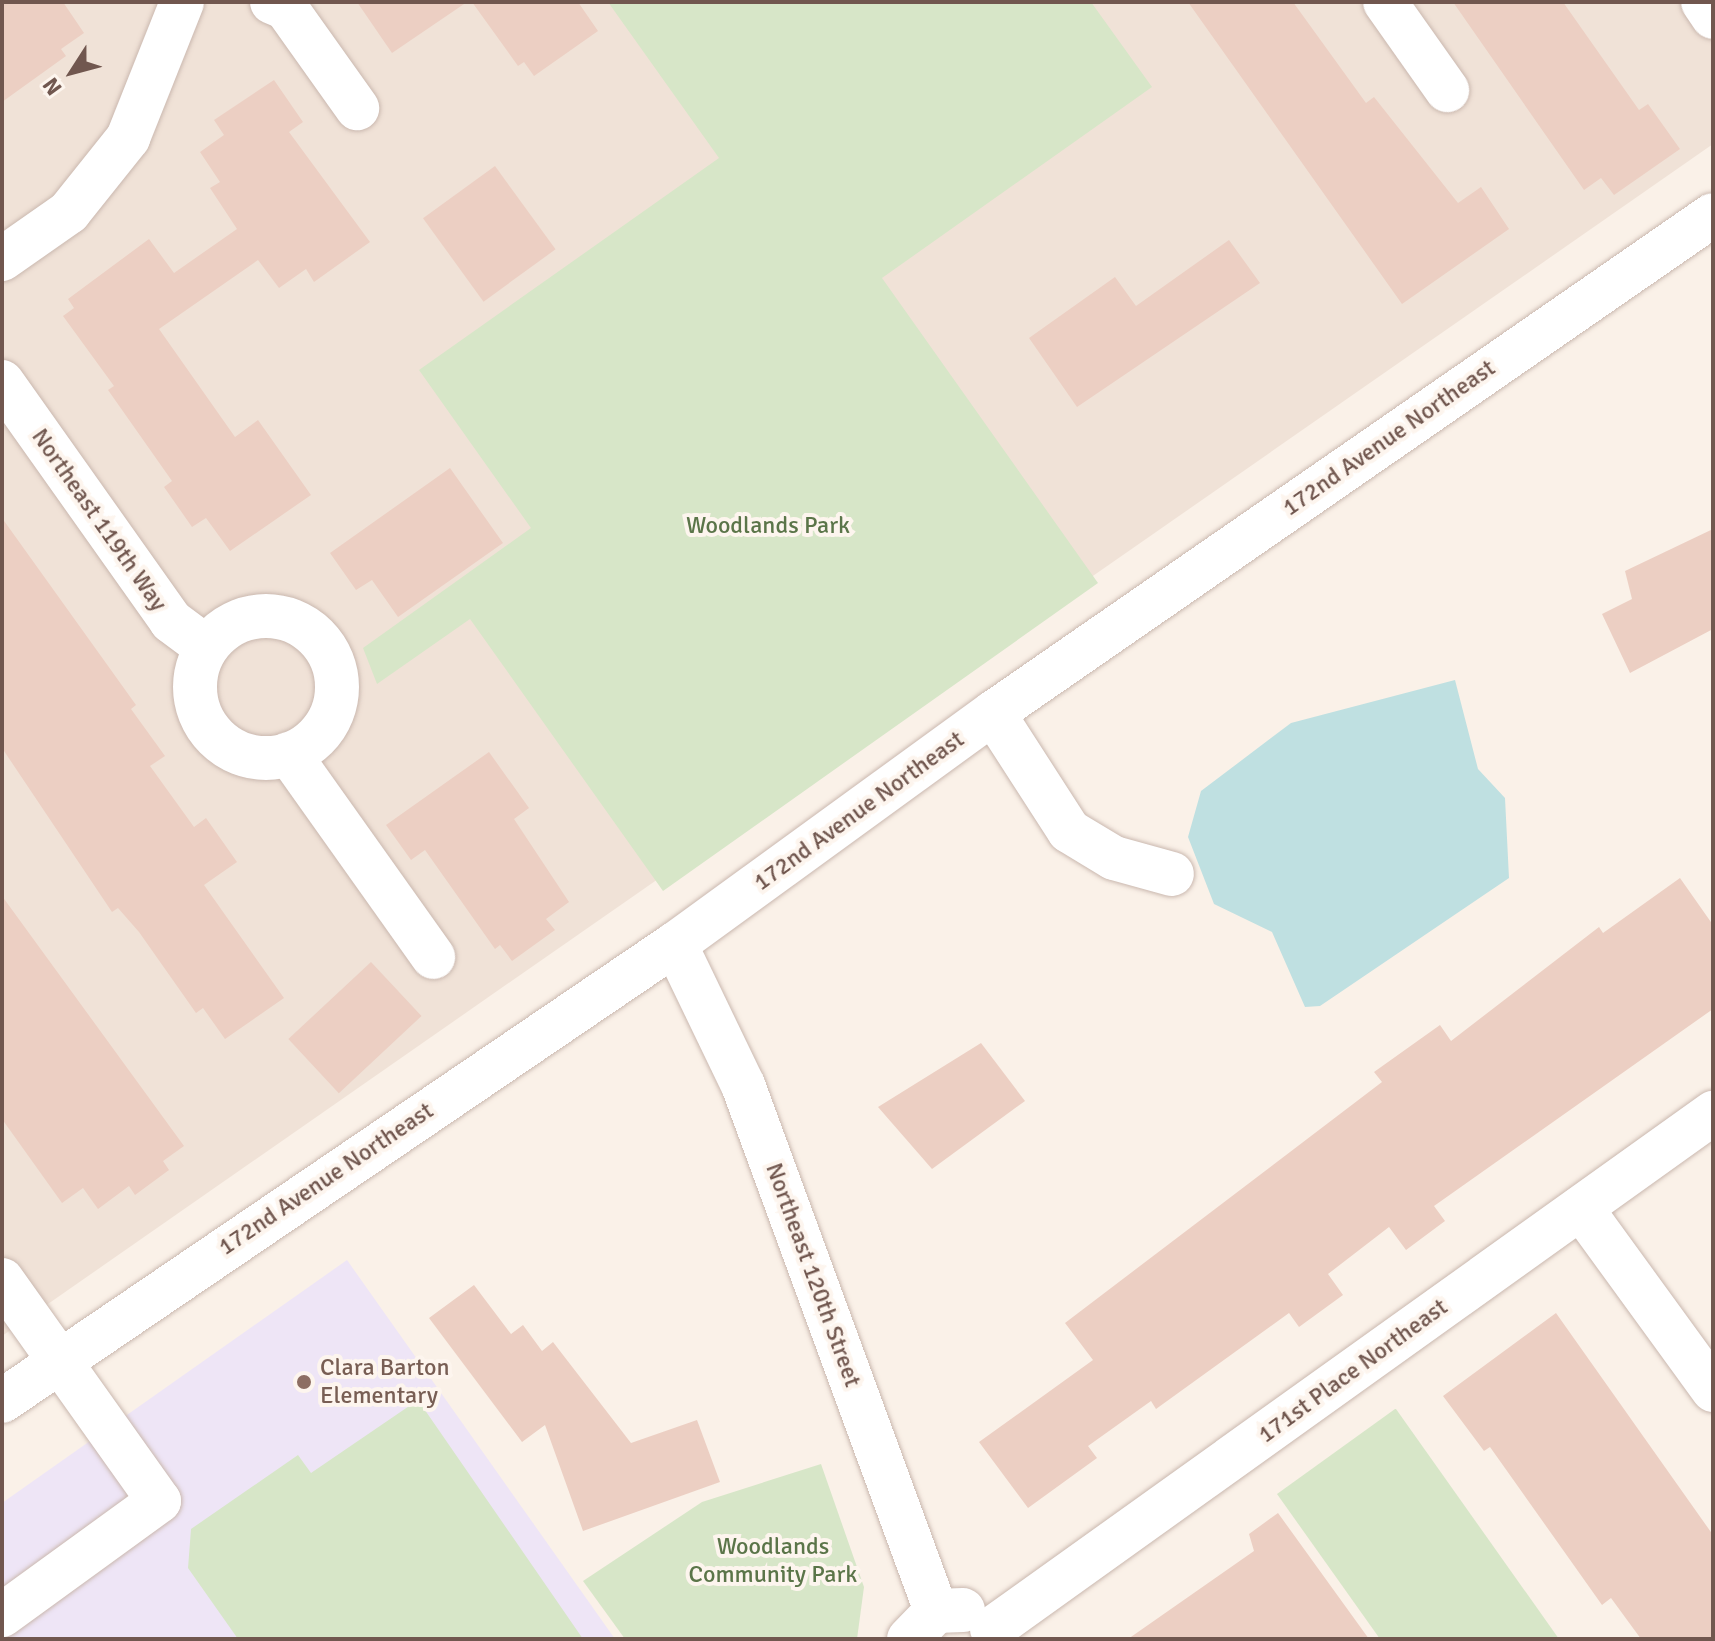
<!DOCTYPE html>
<html>
<head>
<meta charset="utf-8">
<style>
  body { margin:0 }
  #map { position:relative; width:1715px; height:1641px; overflow:hidden; background:#faf1e8; font-family:Signika,sans-serif }
  div>[style] { position:absolute }
  .residential>* { inset:0; background:#f0e2d7 }
  .education>* { inset:0; background:#eee5f6 }
  .green>* { inset:0; background:#d7e6c8 }
  .water>* { inset:0; background:#bfe0e1 }
  .building>* { inset:0; background:#eccfc3; transform-origin:0 0 }
  .roads { filter:drop-shadow(0 0 2px #cab8af) drop-shadow(0 0 2px #cab8af) }
  .minor>* { height:44px; margin:-22px; padding:0 22px; transform-origin:22px; border-radius:22px; background:#fff }
  .minor>.ring { margin:-22px; padding:0; box-sizing:content-box; background:none; border:44px solid #fff; border-radius:50% }
  .dots>* { width:22px; height:22px; translate:-50% -50%; box-sizing:border-box; border:4px solid #fdf5ee; border-radius:50% }
  span { translate:-50% -50%; white-space:nowrap; text-align:center; line-height:1.15; -webkit-text-stroke:8px #fdf5ee; paint-order:stroke }
  .street-label { font-size:24px; color:#71574f }
  .park-label { font-size:24px; color:#5b7549 }
  .education-label { font-size:24px; color:#785e54 }
  .left { translate:0 -50%; text-align:left }
  .frame { position:absolute; inset:0; border:4px solid #71574f; pointer-events:none }
  .north { position:absolute; left:32px; top:32px; width:80px; height:80px; -webkit-text-stroke:6px #fdf5ee; paint-order:stroke; rotate:234deg; font-size:22px; font-weight:700; line-height:32px; text-align:center; color:#71574f }
  .north::after { content:''; display:block; margin:auto; width:28px; height:36px; background:#71574f; clip-path:polygon(50% 0,100% 100%,50% 72%,0 100%) }
</style>
</head>
<body>
<div id="map">
  <div class="residential">
    <i style="clip-path:polygon(2px 2px,1713px 2px,1713px 144px,2px 1336px)"></i>
  </div>
  <div class="education">
    <i style="clip-path:polygon(347px 1260px,615px 1639px,2px 1639px,2px 1503px)"></i>
  </div>
  <div class="green">
    <i style="clip-path:polygon(608px 2px,1091px 2px,1152px 87px,882px 278px,1098px 583px,663px 891px,470px 619px,377px 684px,363px 648px,531px 528px,419px 370px,719px 158px)"></i>
    <i style="clip-path:polygon(418px 1400px,583px 1639px,238px 1639px,188px 1568px,191px 1529px,298px 1455px,311px 1473px)"></i>
    <i style="clip-path:polygon(1395px 1409px,1396px 1409px,1559px 1639px,1380px 1639px,1277px 1494px)"></i>
    <i style="clip-path:polygon(821px 1464px,864px 1587px,857px 1639px,625px 1639px,583px 1581px,702px 1502px)"></i>
  </div>
  <div class="water">
    <i style="clip-path:polygon(1455px 680px,1478px 769px,1505px 798px,1509px 878px,1320px 1006px,1305px 1007px,1272px 932px,1214px 904px,1188px 837px,1201px 791px,1291px 723px)"></i>
  </div>
  <div class="building">
    <i style="clip-path:polygon(2px 2px,63px 2px,84px 33px,61px 49px,66px 56px,2px 102px)"></i>
    <i style="clip-path:polygon(357px 2px,467px 2px,392px 53px)"></i>
    <i style="clip-path:polygon(472px 2px,578px 2px,598px 31px,534px 76px,524px 62px,518px 66px)"></i>
    <i style="clip-path:polygon(1188px 2px,1293px 2px,1366px 103px,1374px 97px,1458px 203px,1481px 187px,1509px 229px,1402px 304px)"></i>
    <i style="clip-path:polygon(1453px 2px,1563px 2px,1639px 110px,1648px 104px,1680px 149px,1614px 195px,1601px 178px,1584px 190px)"></i>
    <i style="clip-path:polygon(274px 80px,303px 122px,289px 132px,370px 242px,314px 282px,306px 269px,279px 288px,258px 260px,159px 329px,235px 437px,258px 420px,311px 495px,230px 551px,206px 518px,192px 527px,164px 487px,172px 481px,108px 390px,114px 386px,63px 316px,74px 308px,68px 299px,149px 239px,174px 273px,237px 229px,210px 188px,220px 182px,200px 152px,224px 135px,214px 120px)"></i>
    <i style="left:495px;top:166px;width:103px;height:89px;rotate:54deg"></i>
    <i style="clip-path:polygon(1229px 240px,1260px 283px,1077px 407px,1029px 338px,1115px 277px,1136px 306px)"></i>
    <i style="clip-path:polygon(450px 468px,503px 543px,398px 617px,372px 580px,356px 590px,330px 553px)"></i>
    <i style="clip-path:polygon(2px 518px,136px 705px,131px 709px,165px 756px,150px 766px,194px 827px,206px 818px,237px 862px,204px 885px,284px 998px,225px 1039px,203px 1008px,196px 1013px,139px 932px,118px 908px,112px 912px,2px 748px)"></i>
    <i style="clip-path:polygon(1713px 529px,1713px 629px,1630px 673px,1602px 614px,1632px 599px,1625px 571px)"></i>
    <i style="clip-path:polygon(489px 752px,529px 808px,514px 819px,569px 902px,546px 919px,555px 930px,512px 961px,500px 945px,495px 949px,425px 850px,411px 860px,386px 825px)"></i>
    <i style="clip-path:polygon(1680px 878px,1713px 925px,1713px 1009px,1434px 1206px,1445px 1221px,1406px 1250px,1389px 1227px,1328px 1274px,1343px 1295px,1299px 1327px,1289px 1313px,1156px 1409px,1151px 1401px,1088px 1446px,1097px 1458px,1028px 1508px,979px 1442px,1093px 1360px,1065px 1323px,1382px 1082px,1374px 1072px,1440px 1025px,1451px 1041px,1599px 927px,1603px 933px)"></i>
    <i style="clip-path:polygon(2px 896px,184px 1146px,163px 1161px,169px 1170px,135px 1195px,129px 1186px,98px 1209px,83px 1188px,62px 1203px,2px 1119px)"></i>
    <i style="left:371px;top:962px;width:74px;height:113px;rotate:47deg"></i>
    <i style="clip-path:polygon(981px 1043px,1025px 1101px,932px 1169px,878px 1107px)"></i>
    <i style="clip-path:polygon(474px 1285px,511px 1334px,523px 1325px,542px 1351px,553px 1342px,631px 1443px,697px 1420px,720px 1482px,583px 1531px,545px 1425px,522px 1442px,429px 1318px)"></i>
    <i style="clip-path:polygon(1556px 1313px,1713px 1535px,1713px 1639px,1641px 1639px,1611px 1598px,1602px 1605px,1490px 1447px,1484px 1451px,1443px 1396px)"></i>
    <i style="clip-path:polygon(1278px 1513px,1369px 1639px,1128px 1639px,1254px 1551px,1249px 1534px)"></i>
  </div>
  <div class="roads">
    <div class="minor">
      <i style="left:272px;top:2px;width:15px;rotate:23deg"></i>
      <i style="left:286px;top:8px;width:123px;rotate:54.6deg"></i>
      <i style="left:1385px;top:2px;width:108px;rotate:54.8deg"></i>
      <i style="left:1703px;top:2px;width:18px;rotate:56deg"></i>
      <i style="left:2px;top:259px;width:82px;rotate:-35deg"></i>
      <i style="left:69px;top:212px;width:95px;rotate:-51.4deg"></i>
      <i style="left:128px;top:138px;width:146px;rotate:-68.3deg"></i>
      <i style="left:2px;top:382px;width:293px;rotate:54.7deg"></i>
      <i style="left:171px;top:621px;width:44px;rotate:36.6deg"></i>
      <i class="ring" style="left:195px;top:616px;width:98px;height:98px"></i>
      <i style="left:993px;top:713px;width:140px;rotate:57.2deg"></i>
      <i style="left:1069px;top:831px;width:52px;rotate:31deg"></i>
      <i style="left:1114px;top:858px;width:60px;rotate:15.4deg"></i>
      <i style="left:289px;top:754px;width:249px;rotate:54.6deg"></i>
      <i style="left:675px;top:944px;width:157px;rotate:64.3deg"></i>
      <i style="left:743px;top:1085px;width:560px;rotate:69.85deg"></i>
      <i style="left:1581px;top:1208px;width:225px;rotate:54deg"></i>
      <i style="left:2px;top:1280px;width:271px;rotate:54.6deg"></i>
      <i style="left:159px;top:1501px;width:194px;rotate:144deg"></i>
      <i style="left:2px;top:1401px;width:813px;rotate:-34.18deg"></i>
      <i style="left:675px;top:944px;width:393px;rotate:-36deg"></i>
      <i style="left:993px;top:713px;width:875px;rotate:-34.67deg"></i>
      <i style="left:992px;top:1629px;width:887px;rotate:-35.59deg"></i>
      <i style="left:909px;top:1639px;width:39px;rotate:-46deg"></i>
      <i style="left:936px;top:1611px;width:27px;rotate:-2deg"></i>
    </div>
  </div>
  <div class="dots">
    <i style="left:304px;top:1382px;background:#8d6e63"></i>
  </div>
  <div class="street-label">
    <span style="left:1389px;top:438px;rotate:-35deg">172nd Avenue Northeast</span>
    <span style="left:99px;top:520px;rotate:55deg">Northeast 119th Way</span>
    <span style="left:859px;top:811px;rotate:-36deg">172nd Avenue Northeast</span>
    <span style="left:326px;top:1179px;rotate:-34deg">172nd Avenue Northeast</span>
    <span style="left:813px;top:1275px;rotate:70deg">Northeast 120th Street</span>
    <span style="left:1353px;top:1371px;rotate:-36deg">171st Place Northeast</span>
  </div>
  <div class="park-label">
    <span style="left:768px;top:526px">Woodlands Park</span>
    <span style="left:773px;top:1561px">Woodlands<br>Community Park</span>
  </div>
  <div class="education-label">
    <span class="left" style="left:320px;top:1382px">Clara Barton<br>Elementary</span>
  </div>
  <div class="frame"></div>
  <div class="north">N</div>
</div>
</body>
</html>
